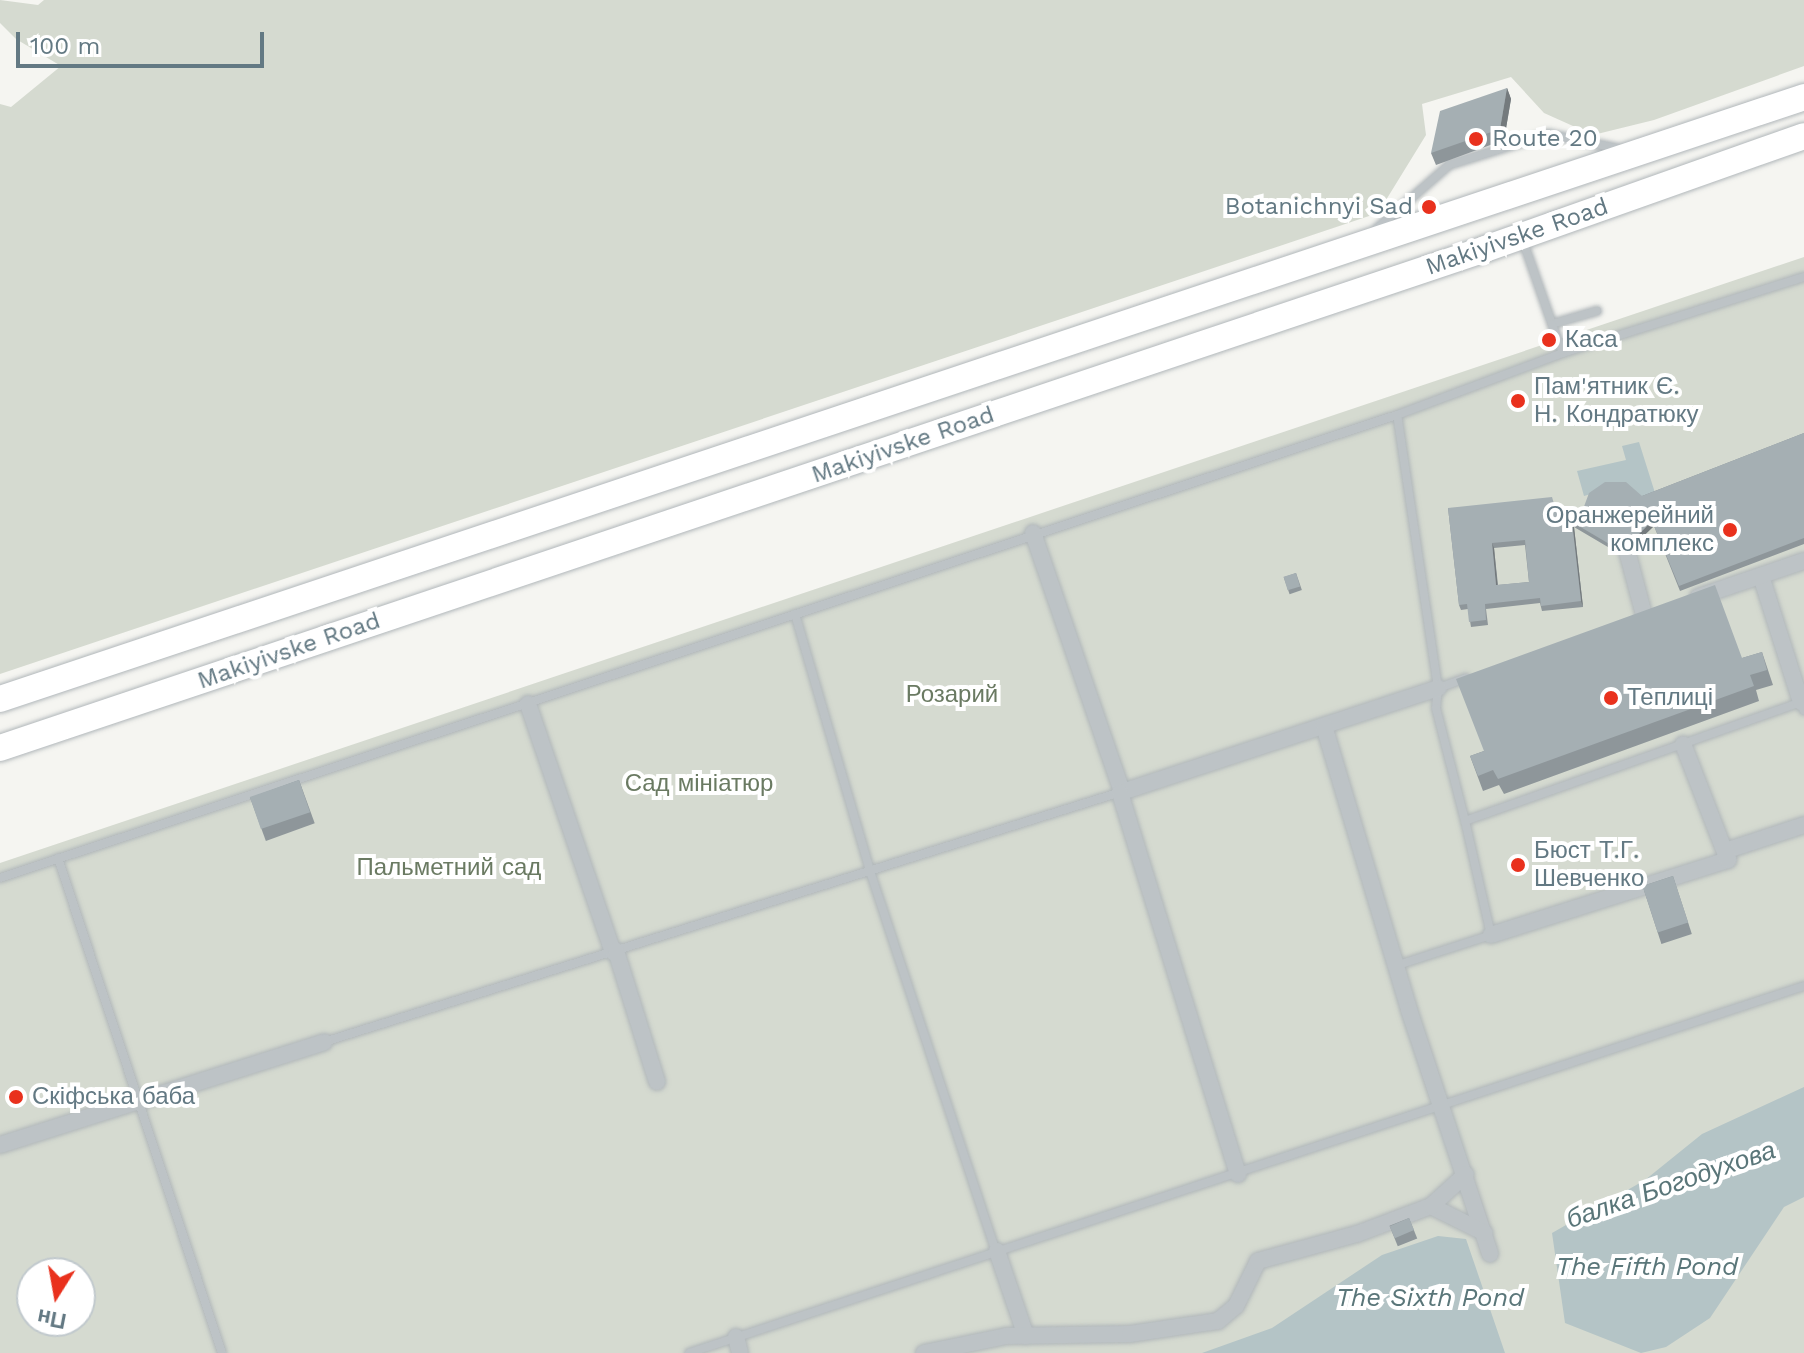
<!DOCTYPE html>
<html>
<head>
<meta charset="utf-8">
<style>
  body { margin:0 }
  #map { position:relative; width:1804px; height:1353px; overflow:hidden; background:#f5f5f1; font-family:"Work Sans",sans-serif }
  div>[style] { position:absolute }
  .green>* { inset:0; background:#d5dad0 }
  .water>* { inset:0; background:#b4c4c6 }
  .roads { filter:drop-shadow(0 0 2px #b1b7ba) drop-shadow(0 0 2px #b1b7ba) }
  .lane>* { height:8px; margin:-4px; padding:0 4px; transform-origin:4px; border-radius:4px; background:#bdc3c6 }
  .street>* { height:16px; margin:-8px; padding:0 8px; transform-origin:8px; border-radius:8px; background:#bdc3c6 }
  .primary>* { height:26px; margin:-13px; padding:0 13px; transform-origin:13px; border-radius:13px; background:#fff }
  .wall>* { inset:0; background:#8e969a; transform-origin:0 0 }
  .shaded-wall>* { inset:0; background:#747a7d }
  .building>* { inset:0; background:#a5afb3; transform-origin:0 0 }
  .dots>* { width:22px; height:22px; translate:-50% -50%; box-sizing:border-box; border:4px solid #fff; border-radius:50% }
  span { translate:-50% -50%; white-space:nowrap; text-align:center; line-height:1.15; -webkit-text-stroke:8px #fff; paint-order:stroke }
  .poi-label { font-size:24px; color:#637983 }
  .left { translate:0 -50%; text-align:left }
  .right { translate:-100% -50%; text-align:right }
  .street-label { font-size:24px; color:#637983 }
  .park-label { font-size:24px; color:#6a7a62 }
  .water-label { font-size:26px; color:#5a7679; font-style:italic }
  .north { position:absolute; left:16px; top:1257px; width:80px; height:80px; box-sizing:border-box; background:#fff; border:2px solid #c1c9cd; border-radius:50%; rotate:191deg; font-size:22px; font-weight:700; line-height:32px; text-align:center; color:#637983 }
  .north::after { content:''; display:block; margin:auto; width:28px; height:36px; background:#e9311d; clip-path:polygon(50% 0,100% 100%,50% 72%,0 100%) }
  .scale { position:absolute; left:16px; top:32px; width:248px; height:36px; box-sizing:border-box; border:4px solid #637983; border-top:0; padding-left:10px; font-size:24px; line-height:28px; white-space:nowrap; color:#637983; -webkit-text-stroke:6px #fff; paint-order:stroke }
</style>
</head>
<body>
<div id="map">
  <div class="green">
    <i style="clip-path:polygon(0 0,38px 5px,44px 0,1804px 0,1804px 66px,1654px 120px,1593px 135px,1544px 113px,1511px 77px,1422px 104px,1426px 135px,1378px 213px,0 674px,0 104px,11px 107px,61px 66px,16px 39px,0 23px)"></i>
    <i style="clip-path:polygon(evenodd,1804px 257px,1804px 1353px,0 1353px,0 863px,1804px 257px,32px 1273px,80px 1273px,80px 1321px,32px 1321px,32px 1273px)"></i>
  </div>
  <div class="water">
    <i style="clip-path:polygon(1639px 442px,1656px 496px,1644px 501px,1598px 492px,1584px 496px,1577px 471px,1626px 460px,1622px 446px)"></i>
    <i style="clip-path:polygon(1804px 1087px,1804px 1197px,1784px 1207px,1710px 1318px,1666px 1347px,1641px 1353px,1565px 1323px,1552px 1233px,1645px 1180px,1702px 1134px)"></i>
    <i style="clip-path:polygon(1438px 1236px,1466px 1239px,1505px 1353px,1202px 1353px,1272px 1328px,1382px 1255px)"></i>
  </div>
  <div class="roads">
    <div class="lane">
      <i style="left:1374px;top:231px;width:100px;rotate:-41.3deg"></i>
      <i style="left:1449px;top:165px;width:104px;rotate:-17.4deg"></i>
      <i style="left:1548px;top:134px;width:75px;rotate:11.6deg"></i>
      <i style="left:1523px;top:241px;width:88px;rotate:70.7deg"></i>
      <i style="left:1552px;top:324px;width:47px;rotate:-16.1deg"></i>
      <i style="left:1563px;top:353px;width:253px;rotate:-17.5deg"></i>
      <i style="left:795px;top:614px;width:268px;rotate:73.7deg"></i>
      <i style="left:870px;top:871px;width:400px;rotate:71.7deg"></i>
      <i style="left:1466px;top:678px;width:30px;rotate:160deg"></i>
      <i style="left:1438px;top:688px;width:276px;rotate:-98.5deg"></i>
      <i style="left:1397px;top:415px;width:177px;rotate:-20.5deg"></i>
      <i style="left:1563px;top:353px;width:31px;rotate:-111deg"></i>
      <i style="left:1438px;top:689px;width:19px;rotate:96deg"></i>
      <i style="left:1436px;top:708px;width:117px;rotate:75.6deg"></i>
      <i style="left:1465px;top:821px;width:356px;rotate:-19.5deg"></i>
      <i style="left:1801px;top:702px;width:9px;rotate:72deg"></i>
      <i style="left:58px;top:858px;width:521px;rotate:71.67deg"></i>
      <i style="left:0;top:878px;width:1472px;rotate:-18.34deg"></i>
      <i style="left:1395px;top:966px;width:101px;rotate:-17.9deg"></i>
      <i style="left:1491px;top:935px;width:117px;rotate:-102.8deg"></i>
      <i style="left:324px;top:1042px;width:835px;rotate:-17.42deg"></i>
      <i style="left:689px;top:1353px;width:1174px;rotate:-18.22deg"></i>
    </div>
    <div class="street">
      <i style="left:1033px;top:533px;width:274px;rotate:71deg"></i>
      <i style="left:1122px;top:792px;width:333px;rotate:-18.2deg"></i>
      <i style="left:1627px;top:551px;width:66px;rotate:75.1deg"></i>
      <i style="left:1761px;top:576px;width:132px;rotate:72.4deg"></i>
      <i style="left:1698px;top:597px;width:112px;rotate:-18.8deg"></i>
      <i style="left:528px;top:704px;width:262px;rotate:71.1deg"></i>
      <i style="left:1324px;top:726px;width:296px;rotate:73.3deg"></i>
      <i style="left:1409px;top:1010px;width:257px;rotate:71.6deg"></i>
      <i style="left:1120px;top:793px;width:399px;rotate:72.8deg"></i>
      <i style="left:1725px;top:851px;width:83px;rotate:-18.2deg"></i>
      <i style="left:1491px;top:935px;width:249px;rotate:-17.6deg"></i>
      <i style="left:1728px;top:860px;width:124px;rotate:-111.2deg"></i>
      <i style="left:616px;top:951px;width:137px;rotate:72.6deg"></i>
      <i style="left:0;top:1145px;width:340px;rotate:-17.6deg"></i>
      <i style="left:1431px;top:1206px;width:60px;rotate:26.6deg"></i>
      <i style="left:997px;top:1251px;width:90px;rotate:71.2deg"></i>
      <i style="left:736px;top:1337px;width:16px;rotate:76deg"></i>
      <i style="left:924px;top:1353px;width:84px;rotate:-11.7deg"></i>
      <i style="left:1006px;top:1336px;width:124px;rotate:-0.9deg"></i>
      <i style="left:1130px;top:1334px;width:89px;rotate:-8.4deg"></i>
      <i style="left:1218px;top:1321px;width:23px;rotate:-40deg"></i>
      <i style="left:1236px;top:1306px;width:50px;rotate:-63.9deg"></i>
      <i style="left:1258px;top:1261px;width:103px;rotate:-15.3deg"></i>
      <i style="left:1357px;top:1234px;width:79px;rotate:-20.7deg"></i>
      <i style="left:1431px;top:1206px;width:47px;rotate:-42.4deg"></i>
    </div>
    <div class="primary">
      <i style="left:0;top:699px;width:1902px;rotate:-18.45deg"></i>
      <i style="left:0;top:748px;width:1567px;rotate:-18.57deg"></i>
      <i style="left:1485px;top:249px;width:338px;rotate:-19.5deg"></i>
    </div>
  </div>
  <div class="wall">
    <i style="clip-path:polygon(1507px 88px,1511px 99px,1504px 140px,1436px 165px,1431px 153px)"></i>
    <i style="clip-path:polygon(evenodd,1804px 433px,1804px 544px,1680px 591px,1654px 526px,1635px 544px,1623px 541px,1613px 550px,1574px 527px,1583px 607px,1542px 611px,1540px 603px,1486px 609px,1488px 625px,1471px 627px,1468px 609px,1461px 610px,1459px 605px,1448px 508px,1555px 507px,1582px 512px,1642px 496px,1804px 433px,1525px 545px,1529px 582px,1498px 585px,1494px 548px,1525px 545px)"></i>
    <i style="left:1296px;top:573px;width:18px;height:13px;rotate:71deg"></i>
    <i style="clip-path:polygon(1762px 652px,1773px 685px,1756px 690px,1759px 701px,1504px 794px,1499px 785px,1483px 791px,1470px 756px,1742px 658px)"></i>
    <i style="left:299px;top:780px;width:46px;height:52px;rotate:70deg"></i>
    <i style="left:1673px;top:876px;width:61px;height:32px;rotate:72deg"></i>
    <i style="left:1409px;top:1218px;width:22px;height:21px;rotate:68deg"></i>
  </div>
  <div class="shaded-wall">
    <i style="clip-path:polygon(1507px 88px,1511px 99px,1504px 140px,1500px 129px)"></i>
    <i style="clip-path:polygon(1652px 521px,1654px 526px,1635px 544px,1634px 539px)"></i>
    <i style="clip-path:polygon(1572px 522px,1574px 527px,1583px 607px,1581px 601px)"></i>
    <i style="clip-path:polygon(1622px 536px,1623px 541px,1613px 550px,1611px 545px)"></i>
    <i style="clip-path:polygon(1492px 543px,1494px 548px,1498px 590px,1496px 585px)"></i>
  </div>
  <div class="building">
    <i style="clip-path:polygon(1507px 88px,1500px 129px,1431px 153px,1440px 111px)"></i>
    <i style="clip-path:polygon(evenodd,1804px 433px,1804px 538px,1679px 586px,1652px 521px,1634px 539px,1622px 536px,1611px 545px,1572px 522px,1581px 601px,1541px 606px,1540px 598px,1485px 604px,1486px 620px,1469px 622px,1467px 604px,1459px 605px,1448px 508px,1552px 497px,1555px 507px,1582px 512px,1589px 493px,1605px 482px,1626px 482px,1642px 496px,1804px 433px,1525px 540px,1529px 582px,1496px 585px,1492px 543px,1525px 540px)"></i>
    <i style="left:1296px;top:573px;width:14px;height:13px;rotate:73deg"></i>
    <i style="clip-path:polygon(1715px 585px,1742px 658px,1762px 652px,1767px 670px,1750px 675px,1754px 686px,1498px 779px,1493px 770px,1478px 776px,1470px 756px,1484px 751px,1456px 679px)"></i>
    <i style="left:299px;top:780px;width:34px;height:52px;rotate:71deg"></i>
    <i style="left:1673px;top:876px;width:49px;height:32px;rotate:72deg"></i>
    <i style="left:1409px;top:1218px;width:13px;height:21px;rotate:67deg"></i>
  </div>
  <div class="dots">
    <i style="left:1476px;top:139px;background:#e9311d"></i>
    <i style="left:1429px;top:207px;background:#e9311d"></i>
    <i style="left:1549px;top:340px;background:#e9311d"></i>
    <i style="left:1518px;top:401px;background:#e9311d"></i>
    <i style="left:1730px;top:530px;background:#e9311d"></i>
    <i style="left:1611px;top:698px;background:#e9311d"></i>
    <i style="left:1518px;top:865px;background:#e9311d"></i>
    <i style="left:16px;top:1097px;background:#e9311d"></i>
  </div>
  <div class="poi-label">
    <span class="left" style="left:1492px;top:139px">Route 20</span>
    <span class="right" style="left:1413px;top:207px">Botanichnyi Sad</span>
    <span class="left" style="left:1565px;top:340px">Каса</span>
    <span class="left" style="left:1534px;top:401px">Пам'ятник Є.<br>Н. Кондратюку</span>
    <span class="right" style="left:1714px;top:530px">Оранжерейний<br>комплекс</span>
    <span class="left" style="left:1627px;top:698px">Теплиці</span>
    <span class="left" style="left:1534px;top:865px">Бюст Т.Г.<br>Шевченко</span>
    <span class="left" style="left:32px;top:1097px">Скіфська баба</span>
  </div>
  <div class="street-label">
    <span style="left:1517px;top:237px;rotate:-19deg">Makiyivske Road</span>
    <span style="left:903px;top:445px;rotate:-19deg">Makiyivske Road</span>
    <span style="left:289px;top:651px;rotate:-19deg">Makiyivske Road</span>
  </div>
  <div class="park-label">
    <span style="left:952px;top:695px">Розарий</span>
    <span style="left:699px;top:784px">Сад мініатюр</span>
    <span style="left:449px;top:868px">Пальметний сад</span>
  </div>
  <div class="water-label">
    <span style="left:1671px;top:1185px;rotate:-19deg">балка Богодухова</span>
    <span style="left:1647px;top:1267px">The Fifth Pond</span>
    <span style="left:1430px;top:1298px">The Sixth Pond</span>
  </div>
  <div class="north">Пн</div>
  <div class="scale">100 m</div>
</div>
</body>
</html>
